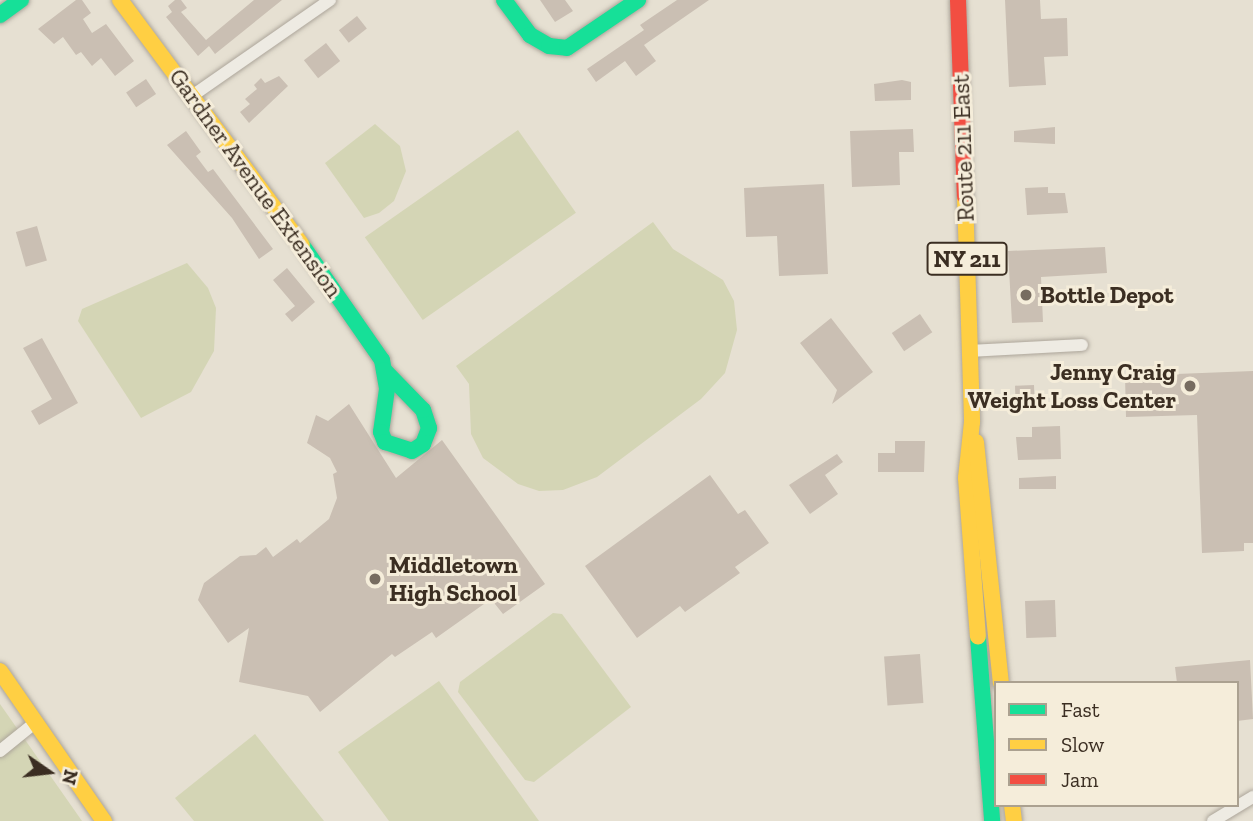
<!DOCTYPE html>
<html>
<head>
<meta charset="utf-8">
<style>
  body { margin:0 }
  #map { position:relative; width:1253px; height:821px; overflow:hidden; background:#e6e0d2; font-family:"Zilla Slab",serif }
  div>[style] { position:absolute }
  .green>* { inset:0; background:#d4d5b5; transform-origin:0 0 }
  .building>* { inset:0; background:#cabfb3; transform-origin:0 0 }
  .roads { filter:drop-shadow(0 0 2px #aca59a) drop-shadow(0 0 2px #aca59a) }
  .street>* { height:12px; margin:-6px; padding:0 6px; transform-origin:6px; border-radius:6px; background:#eeebe3 }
  .fast>* { height:16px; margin:-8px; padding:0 8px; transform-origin:8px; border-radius:8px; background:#16e098 }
  .slow>* { height:16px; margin:-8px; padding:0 8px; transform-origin:8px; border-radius:8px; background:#ffcf43 }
  .jam>* { height:16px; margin:-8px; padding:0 8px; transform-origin:8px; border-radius:8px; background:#f24e42 }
  .dots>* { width:19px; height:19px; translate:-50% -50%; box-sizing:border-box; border:4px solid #f5edda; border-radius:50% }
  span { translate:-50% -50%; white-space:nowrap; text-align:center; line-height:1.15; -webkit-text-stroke:6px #f5edda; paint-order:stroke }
  .shield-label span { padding:2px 5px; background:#f5edda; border:2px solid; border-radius:5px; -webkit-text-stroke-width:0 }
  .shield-label { font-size:23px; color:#3b2e22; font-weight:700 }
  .street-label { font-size:24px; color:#3b2e22 }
  .poi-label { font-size:24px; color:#3b2e22; font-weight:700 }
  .left { translate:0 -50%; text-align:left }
  .right { translate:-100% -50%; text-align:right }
  .legend { position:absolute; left:994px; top:681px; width:245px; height:126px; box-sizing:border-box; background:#f5edda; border:2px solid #aba190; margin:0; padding:9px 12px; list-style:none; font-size:21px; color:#3b2e22 }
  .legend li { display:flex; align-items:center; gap:14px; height:35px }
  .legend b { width:35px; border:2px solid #aba190 }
  .north { position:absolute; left:14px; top:737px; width:70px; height:70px; -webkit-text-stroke:5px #f5edda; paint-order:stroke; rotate:104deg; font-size:19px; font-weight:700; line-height:28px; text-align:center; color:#3b2e22 }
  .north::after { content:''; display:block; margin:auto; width:24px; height:32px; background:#3b2e22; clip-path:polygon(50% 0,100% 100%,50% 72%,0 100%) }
</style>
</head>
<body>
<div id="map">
  <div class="green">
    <i style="clip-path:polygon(375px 124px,400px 146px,406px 171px,394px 201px,379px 213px,364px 218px,325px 163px)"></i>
    <i style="left:518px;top:130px;width:101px;height:187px;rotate:55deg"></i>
    <i style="clip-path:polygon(653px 222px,673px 249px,723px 280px,734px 301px,737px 330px,725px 373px,701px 399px,597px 477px,563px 490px,539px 491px,518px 484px,483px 458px,471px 434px,469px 384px,456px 366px)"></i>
    <i style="clip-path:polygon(187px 263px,208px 288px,216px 308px,214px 351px,191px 392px,141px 418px,78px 321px,82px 309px)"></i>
    <i style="clip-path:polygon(553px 613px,562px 614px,631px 707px,534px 782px,525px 780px,458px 692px,460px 682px)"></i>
    <i style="clip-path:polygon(439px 681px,539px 821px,389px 821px,338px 752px)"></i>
    <i style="clip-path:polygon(0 704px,82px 821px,0 821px)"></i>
    <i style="clip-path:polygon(255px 734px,324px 821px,194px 821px,175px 798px)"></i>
  </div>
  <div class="building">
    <i style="clip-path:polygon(76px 0,82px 0,91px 13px,83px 19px,92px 33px,106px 24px,134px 61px,115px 76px,101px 58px,92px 66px,81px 52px,76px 55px,63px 37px,54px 44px,38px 29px)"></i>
    <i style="clip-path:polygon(175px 0,181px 0,187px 8px,181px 12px,206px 40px,254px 0,282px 0,215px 54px,209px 46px,198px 56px,166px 17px,172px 12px,168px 6px)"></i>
    <i style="clip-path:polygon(540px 0,565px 0,573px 11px,555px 22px)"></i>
    <i style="clip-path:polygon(677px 0,709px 0,644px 45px,656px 61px,636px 76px,625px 61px,596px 82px,587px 69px,644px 30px,640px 25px)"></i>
    <i style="clip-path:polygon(1005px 0,1040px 0,1041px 19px,1067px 18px,1068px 56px,1044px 57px,1046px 85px,1009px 87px)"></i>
    <i style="left:357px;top:16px;width:16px;height:23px;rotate:52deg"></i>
    <i style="left:326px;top:43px;width:23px;height:28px;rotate:52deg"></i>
    <i style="clip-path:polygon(279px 76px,288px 86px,249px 123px,240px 112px,250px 104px,245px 99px,257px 89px,254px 85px,261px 78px,265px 83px)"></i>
    <i style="left:146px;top:79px;width:18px;height:24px;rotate:56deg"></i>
    <i style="clip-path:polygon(902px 80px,911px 82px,911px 100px,875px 101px,874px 84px)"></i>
    <i style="clip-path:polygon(1055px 127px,1055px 144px,1014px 142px,1014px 131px)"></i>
    <i style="clip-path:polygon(913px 129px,914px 152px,899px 152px,900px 185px,852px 187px,850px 131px)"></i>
    <i style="clip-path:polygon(186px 131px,201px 152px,196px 156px,208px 172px,213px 169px,273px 249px,259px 259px,232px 218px,167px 145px)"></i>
    <i style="clip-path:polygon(824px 184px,828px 274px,779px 276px,777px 236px,746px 237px,744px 188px)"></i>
    <i style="clip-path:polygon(1048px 187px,1048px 193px,1065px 193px,1068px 213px,1027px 215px,1025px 188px)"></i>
    <i style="left:37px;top:226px;width:36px;height:22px;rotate:74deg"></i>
    <i style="clip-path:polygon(1105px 247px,1107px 273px,1041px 277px,1043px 322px,1012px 323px,1008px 251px)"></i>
    <i style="clip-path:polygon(287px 268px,315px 302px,292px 322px,285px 314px,295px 306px,273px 280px)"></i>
    <i style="left:920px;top:314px;width:22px;height:34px;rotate:56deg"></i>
    <i style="clip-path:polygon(831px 318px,873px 372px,832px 404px,837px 390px,800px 343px)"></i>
    <i style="clip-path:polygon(42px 338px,78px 403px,39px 425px,31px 411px,52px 399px,23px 348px)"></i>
    <i style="clip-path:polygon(1253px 371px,1253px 543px,1244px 543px,1244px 551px,1202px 553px,1197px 415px,1126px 417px,1125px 376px)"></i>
    <i style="left:1034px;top:385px;width:24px;height:19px;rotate:88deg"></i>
    <i style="clip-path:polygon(349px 404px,396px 478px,442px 440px,545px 584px,503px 614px,491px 599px,436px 638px,432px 632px,395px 657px,392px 654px,320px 712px,308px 696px,239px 682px,249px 628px,228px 643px,198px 600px,204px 583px,240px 556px,256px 555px,266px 547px,273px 557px,297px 539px,300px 543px,329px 519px,337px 498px,333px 474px,337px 472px,330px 458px,307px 443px,316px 415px,328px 421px)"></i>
    <i style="clip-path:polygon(1060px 426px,1061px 459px,1018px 460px,1016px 437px,1032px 437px,1032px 427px)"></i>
    <i style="clip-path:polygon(895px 441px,925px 441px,924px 472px,878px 472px,878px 453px,895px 453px)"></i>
    <i style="clip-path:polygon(837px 454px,843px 462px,825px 475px,838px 494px,810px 514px,789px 485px)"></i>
    <i style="clip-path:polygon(710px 475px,738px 514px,745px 510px,769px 543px,735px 567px,740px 573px,685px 612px,680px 606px,637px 638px,585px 566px)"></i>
    <i style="clip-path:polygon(1056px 476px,1056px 489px,1019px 489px,1019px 478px)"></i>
    <i style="left:1055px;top:600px;width:37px;height:30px;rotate:88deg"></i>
    <i style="left:920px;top:654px;width:49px;height:36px;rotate:86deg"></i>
    <i style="clip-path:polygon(1250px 660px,1253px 719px,1237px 721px,1237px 683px,1177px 683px,1175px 667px)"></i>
  </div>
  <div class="roads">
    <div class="street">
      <i style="left:192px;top:96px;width:168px;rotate:-34.8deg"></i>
      <i style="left:970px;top:351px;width:112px;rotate:-3.1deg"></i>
      <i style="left:0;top:751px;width:46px;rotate:-38.9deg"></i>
      <i style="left:1213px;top:821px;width:47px;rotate:-31deg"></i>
    </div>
    <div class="fast">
      <i style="left:504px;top:0;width:44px;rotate:53.4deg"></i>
      <i style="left:530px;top:35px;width:22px;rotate:30deg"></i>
      <i style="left:549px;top:46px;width:18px;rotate:6deg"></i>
      <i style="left:567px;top:48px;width:86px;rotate:-34.1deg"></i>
      <i style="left:0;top:15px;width:26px;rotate:-36deg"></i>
      <i style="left:302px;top:245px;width:140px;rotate:55.2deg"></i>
      <i style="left:382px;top:360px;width:29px;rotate:80deg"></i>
      <i style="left:387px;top:389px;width:43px;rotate:97.9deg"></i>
      <i style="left:381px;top:432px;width:11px;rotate:68deg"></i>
      <i style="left:385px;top:442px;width:28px;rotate:18deg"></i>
      <i style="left:412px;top:451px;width:13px;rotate:-32deg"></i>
      <i style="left:423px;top:444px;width:17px;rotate:-69deg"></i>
      <i style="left:429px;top:428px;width:19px;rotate:-108deg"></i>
      <i style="left:423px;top:410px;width:56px;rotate:-134.3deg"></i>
      <i style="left:978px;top:637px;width:185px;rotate:85.6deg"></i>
    </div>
    <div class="slow">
      <i style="left:120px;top:0;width:305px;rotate:53.4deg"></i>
      <i style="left:965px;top:196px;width:226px;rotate:88.2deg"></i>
      <i style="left:972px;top:422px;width:56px;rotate:96.1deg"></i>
      <i style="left:966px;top:478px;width:159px;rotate:85.7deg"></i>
      <i style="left:976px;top:442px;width:242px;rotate:84.1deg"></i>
      <i style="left:0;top:671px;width:183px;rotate:55.3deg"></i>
      <i style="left:1012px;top:805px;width:16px;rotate:83deg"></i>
    </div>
    <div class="jam">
      <i style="left:958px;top:0;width:196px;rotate:88deg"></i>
    </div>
  </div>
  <div class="dots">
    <i style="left:1026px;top:295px;background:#776c60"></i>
    <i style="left:1190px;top:386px;background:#776c60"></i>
    <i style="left:375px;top:579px;background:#776c60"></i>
  </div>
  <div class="shield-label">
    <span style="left:967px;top:259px">NY 211</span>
  </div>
  <div class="street-label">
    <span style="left:963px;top:148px;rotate:-92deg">Route 211 East</span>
    <span style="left:256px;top:183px;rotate:54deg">Gardner Avenue Extension</span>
  </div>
  <div class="poi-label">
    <span class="left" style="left:1040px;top:295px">Bottle Depot</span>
    <span class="right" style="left:1176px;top:386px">Jenny Craig<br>Weight Loss Center</span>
    <span class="left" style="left:389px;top:579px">Middletown<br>High School</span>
  </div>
  <ul class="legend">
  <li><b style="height:9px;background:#16e098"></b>Fast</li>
  <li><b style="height:9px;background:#ffcf43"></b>Slow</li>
  <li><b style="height:9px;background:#f24e42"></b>Jam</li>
  </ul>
  <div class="north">N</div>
</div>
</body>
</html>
